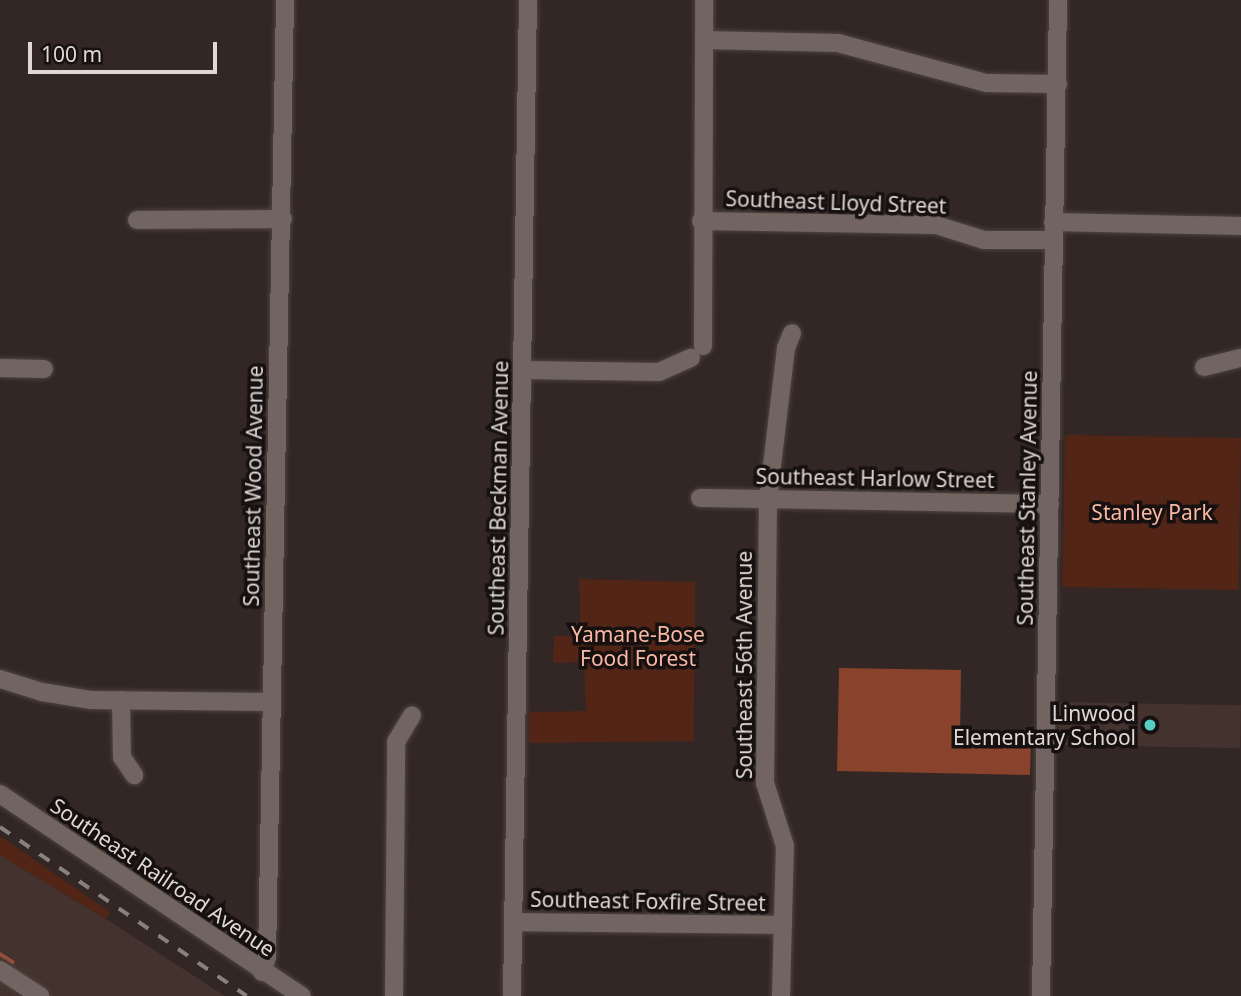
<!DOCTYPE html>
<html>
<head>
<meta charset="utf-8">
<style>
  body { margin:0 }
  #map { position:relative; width:1241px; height:996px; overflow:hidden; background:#322724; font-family:"Noto Sans",sans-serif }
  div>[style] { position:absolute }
  .built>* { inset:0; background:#43322d; transform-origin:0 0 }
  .green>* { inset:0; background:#522516; transform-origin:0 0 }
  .forest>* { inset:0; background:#89422b }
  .stream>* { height:3.5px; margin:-1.75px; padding:0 1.75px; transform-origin:1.75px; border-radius:1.75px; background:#984f38 }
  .roads { filter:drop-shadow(0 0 2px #4d4441) drop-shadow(0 0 2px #4d4441) }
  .minor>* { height:18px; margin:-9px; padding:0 9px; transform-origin:9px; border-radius:9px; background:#726561 }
  .rail>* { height:3.5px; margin-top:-1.75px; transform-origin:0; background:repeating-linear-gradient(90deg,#8a817e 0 12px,transparent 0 24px) }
  .dots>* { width:19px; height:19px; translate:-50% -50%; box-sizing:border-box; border:4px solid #161110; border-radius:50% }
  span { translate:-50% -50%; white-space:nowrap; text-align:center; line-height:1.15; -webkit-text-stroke:7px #161110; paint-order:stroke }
  .street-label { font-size:21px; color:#dfd8d6 }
  .park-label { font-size:21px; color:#f8b8a3 }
  .poi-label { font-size:21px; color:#dfd8d6 }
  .right { translate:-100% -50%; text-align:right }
  .scale { position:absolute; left:28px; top:42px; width:189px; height:32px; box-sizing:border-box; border:4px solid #dfd8d6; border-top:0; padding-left:9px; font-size:21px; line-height:24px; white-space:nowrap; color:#dfd8d6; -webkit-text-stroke:5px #161110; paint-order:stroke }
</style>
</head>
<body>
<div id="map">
  <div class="built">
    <i style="left:1059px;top:702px;width:182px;height:43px;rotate:1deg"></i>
    <i style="clip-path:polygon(0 855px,106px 919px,225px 996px,0 996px)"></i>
  </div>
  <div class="green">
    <i style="left:1065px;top:435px;width:176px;height:152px;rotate:1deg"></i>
    <i style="clip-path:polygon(579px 579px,695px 582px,694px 741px,529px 743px,529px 712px,586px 711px,584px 662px,553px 663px,554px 636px,581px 636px)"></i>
    <i style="clip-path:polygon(0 836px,110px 912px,106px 919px,0 855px)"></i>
  </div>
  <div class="forest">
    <i style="clip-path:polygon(839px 668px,961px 670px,960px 741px,1031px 743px,1030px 775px,837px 771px)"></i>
  </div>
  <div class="stream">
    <i style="left:0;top:954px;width:15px;rotate:32deg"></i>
  </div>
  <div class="roads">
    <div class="minor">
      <i style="left:704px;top:40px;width:134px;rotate:1.3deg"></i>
      <i style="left:838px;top:43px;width:153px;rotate:15.1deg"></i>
      <i style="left:986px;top:83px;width:72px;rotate:0.8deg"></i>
      <i style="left:137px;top:220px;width:146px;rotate:-0.4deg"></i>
      <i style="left:701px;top:221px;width:235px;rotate:1deg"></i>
      <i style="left:936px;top:225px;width:50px;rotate:17.4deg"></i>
      <i style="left:984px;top:240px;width:67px"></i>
      <i style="left:1053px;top:222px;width:188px;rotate:1.2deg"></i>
      <i style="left:703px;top:346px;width:346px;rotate:-89.8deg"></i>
      <i style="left:1204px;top:367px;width:38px;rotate:-14deg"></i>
      <i style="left:0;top:368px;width:44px;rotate:1.3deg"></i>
      <i style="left:523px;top:370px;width:136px;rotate:0.8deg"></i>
      <i style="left:659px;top:372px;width:35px;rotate:-24deg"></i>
      <i style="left:700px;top:498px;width:350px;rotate:1deg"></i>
      <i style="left:0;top:679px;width:44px;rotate:17.2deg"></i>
      <i style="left:42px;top:692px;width:50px;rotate:9.3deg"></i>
      <i style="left:91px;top:700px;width:180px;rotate:0.6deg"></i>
      <i style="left:121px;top:700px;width:57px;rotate:89deg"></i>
      <i style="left:122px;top:757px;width:22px;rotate:56deg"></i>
      <i style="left:0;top:794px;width:363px;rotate:33.8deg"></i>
      <i style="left:513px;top:922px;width:270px;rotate:0.6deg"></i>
      <i style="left:0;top:970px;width:48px;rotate:33deg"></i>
      <i style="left:262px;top:972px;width:16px;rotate:-72deg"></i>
      <i style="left:267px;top:957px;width:957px;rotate:-88.92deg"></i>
      <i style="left:394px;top:996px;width:254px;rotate:-89.5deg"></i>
      <i style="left:396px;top:742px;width:31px;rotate:-59deg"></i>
      <i style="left:512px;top:996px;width:996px;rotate:-89.08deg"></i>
      <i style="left:781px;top:996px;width:150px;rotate:-88.5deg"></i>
      <i style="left:785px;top:846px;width:66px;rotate:-107.6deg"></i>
      <i style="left:765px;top:783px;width:284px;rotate:-89.4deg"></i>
      <i style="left:768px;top:499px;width:152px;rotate:-83.2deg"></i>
      <i style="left:786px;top:348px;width:16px;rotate:-68deg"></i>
      <i style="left:1041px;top:996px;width:996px;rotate:-89.02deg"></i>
    </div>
  </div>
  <div class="rail">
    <i style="left:0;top:827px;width:299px;rotate:34.4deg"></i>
  </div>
  <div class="dots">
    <i style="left:1150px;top:725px;background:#55cec5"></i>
  </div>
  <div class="street-label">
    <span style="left:836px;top:202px;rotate:2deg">Southeast Lloyd Street</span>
    <span style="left:875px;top:478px;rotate:1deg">Southeast Harlow Street</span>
    <span style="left:253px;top:486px;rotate:-89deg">Southeast Wood Avenue</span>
    <span style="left:498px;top:498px;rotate:-89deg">Southeast Beckman Avenue</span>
    <span style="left:1027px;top:498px;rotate:-89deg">Southeast Stanley Avenue</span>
    <span style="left:744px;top:665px;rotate:-90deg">Southeast 56th Avenue</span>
    <span style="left:163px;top:877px;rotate:34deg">Southeast Railroad Avenue</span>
    <span style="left:648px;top:901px;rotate:1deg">Southeast Foxfire Street</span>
  </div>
  <div class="park-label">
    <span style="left:1152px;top:512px">Stanley Park</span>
    <span style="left:638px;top:646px">Yamane-Bose<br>Food Forest</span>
  </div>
  <div class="poi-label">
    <span class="right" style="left:1136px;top:725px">Linwood<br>Elementary School</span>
  </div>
  <div class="scale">100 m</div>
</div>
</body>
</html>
